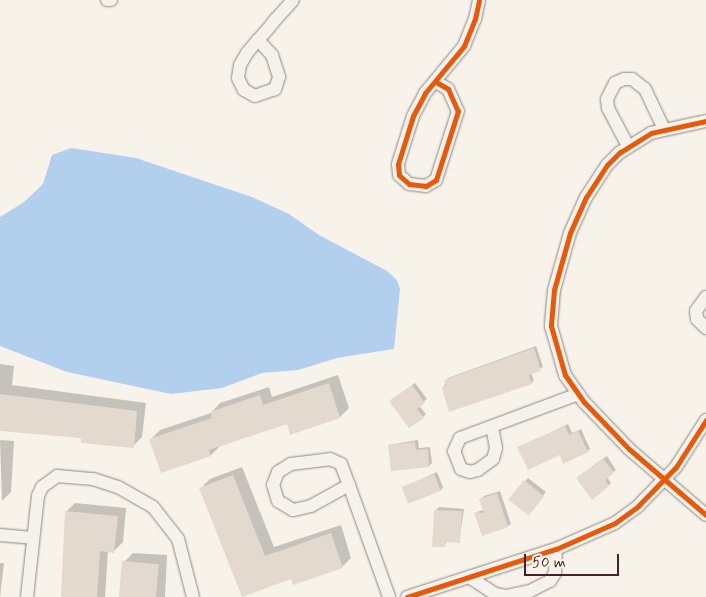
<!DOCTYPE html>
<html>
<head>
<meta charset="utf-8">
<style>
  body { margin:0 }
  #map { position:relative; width:706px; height:597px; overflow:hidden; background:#f7f3ea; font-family:Mynerve,sans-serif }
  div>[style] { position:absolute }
  .water>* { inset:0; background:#b2d0ed }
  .shadow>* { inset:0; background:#0003 }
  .building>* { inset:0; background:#e3d9ce; transform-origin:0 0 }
  .roads { filter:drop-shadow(0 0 1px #908684) drop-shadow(0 0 1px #908684) }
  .street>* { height:12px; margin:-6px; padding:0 6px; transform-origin:6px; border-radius:6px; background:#f5f2ec }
  .cycleway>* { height:5px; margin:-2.5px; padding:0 2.5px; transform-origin:2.5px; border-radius:2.5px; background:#e8590c }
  span { translate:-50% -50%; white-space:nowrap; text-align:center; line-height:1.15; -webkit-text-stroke:4.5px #fcf5e5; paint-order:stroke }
  .scale { position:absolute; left:524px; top:554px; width:95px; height:22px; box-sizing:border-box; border:2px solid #4a1f2b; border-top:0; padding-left:6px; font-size:15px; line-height:18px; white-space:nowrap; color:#4a1f2b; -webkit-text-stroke:4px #fcf5e5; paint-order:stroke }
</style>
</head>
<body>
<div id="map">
  <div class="water">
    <i style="clip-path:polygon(71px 148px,136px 158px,252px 197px,289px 214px,319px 235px,387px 271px,397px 280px,400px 289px,394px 349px,337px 358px,298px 370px,262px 373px,222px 388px,171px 394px,67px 372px,0 346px,0 217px,24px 202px,43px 184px,52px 155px)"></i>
  </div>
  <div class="shadow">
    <i style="clip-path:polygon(536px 346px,543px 367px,531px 373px,534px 380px,531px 383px,443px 388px,448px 378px)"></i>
    <i style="clip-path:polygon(0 364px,14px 366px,12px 385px,146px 403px,142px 437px,133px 446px,0 426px)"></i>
    <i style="clip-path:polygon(338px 375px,349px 408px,340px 417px,291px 433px,287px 423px,220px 446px,211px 455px,151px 439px,160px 430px,211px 413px,220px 403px,269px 387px,272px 397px)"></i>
    <i style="clip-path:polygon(415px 383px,427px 399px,419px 406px,426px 414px,423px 417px,394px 399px)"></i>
    <i style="clip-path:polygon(568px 424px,572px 433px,581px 429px,590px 449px,587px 451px,560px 454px,519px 448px)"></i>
    <i style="clip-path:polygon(0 440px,14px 441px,11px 492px,2px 501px)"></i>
    <i style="clip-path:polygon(418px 440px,419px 448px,430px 447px,432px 463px,429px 466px,389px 445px)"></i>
    <i style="clip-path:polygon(607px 456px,616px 470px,607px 477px,611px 483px,609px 485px,580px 476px)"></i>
    <i style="clip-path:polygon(242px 467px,274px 547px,341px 525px,351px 558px,342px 567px,291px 577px,243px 596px,201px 488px,210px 479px)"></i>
    <i style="clip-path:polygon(437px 472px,443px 487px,441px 490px,404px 487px)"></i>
    <i style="clip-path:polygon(528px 478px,546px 492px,531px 511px,510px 499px)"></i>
    <i style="clip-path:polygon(500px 491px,511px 524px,508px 526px,476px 512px,484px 510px,481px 499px,484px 496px)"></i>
    <i style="clip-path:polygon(75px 503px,126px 508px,123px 542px,114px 551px,108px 551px,105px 597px,62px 597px,66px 512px)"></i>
    <i style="clip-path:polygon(439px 507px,464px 509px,459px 542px,447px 541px,444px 546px,436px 510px)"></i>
    <i style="clip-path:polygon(133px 553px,167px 555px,165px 597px,121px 597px,124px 562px)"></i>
    <i style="clip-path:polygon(0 563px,4px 563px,0 597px)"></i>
  </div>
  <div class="building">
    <i style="clip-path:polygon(534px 348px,541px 371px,529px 375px,532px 384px,449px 412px,442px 388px,446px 386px,444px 380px)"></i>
    <i style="clip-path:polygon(329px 383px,340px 418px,290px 435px,287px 424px,209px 450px,211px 456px,161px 473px,149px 439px,212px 418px,210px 412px,260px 395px,263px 405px)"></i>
    <i style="clip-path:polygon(412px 385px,425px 403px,417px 409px,424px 418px,409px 428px,389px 401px)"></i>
    <i style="clip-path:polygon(0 394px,137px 411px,134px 448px,81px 443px,81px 438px,0 431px)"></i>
    <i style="clip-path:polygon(565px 426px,569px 435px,578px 431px,588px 452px,563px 464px,560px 455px,528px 470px,517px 447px)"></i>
    <i style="clip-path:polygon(415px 442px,416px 450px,428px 449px,429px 467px,391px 471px,388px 445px)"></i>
    <i style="clip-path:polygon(603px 458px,614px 473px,605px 480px,609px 486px,592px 500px,576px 478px)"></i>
    <i style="left:434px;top:474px;width:18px;height:35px;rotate:68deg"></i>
    <i style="clip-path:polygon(233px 475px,265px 556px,331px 533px,343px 568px,293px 585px,291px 579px,242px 597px,199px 488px)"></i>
    <i style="left:524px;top:480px;width:26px;height:25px;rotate:39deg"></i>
    <i style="clip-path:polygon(497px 493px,508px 527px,482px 536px,474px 512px,484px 513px,479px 499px)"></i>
    <i style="clip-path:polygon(434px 510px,462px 511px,460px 543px,445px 542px,445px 547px,432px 547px)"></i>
    <i style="clip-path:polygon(65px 511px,118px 516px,114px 553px,100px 551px,97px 597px,61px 597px)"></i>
    <i style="left:122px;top:561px;width:37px;height:36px;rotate:5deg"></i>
  </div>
  <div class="roads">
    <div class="street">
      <i style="left:107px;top:0;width:4px"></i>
      <i style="left:258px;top:40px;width:21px;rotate:47deg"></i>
      <i style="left:272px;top:55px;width:23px;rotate:72deg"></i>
      <i style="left:279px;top:77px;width:13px;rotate:108deg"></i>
      <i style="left:275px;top:89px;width:21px;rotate:161deg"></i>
      <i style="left:255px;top:96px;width:13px;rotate:-151deg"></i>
      <i style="left:244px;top:90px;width:13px;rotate:-117deg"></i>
      <i style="left:238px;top:78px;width:13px;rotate:-81deg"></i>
      <i style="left:240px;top:65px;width:14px;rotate:-60deg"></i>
      <i style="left:247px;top:53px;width:17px;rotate:-50deg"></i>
      <i style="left:258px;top:40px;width:13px;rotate:-48deg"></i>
      <i style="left:267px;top:30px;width:14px;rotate:-51deg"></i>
      <i style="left:276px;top:19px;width:25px;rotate:-48deg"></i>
      <i style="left:436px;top:82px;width:14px;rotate:30deg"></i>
      <i style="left:448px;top:89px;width:24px;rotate:66deg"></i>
      <i style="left:458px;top:111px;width:72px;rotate:107.7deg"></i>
      <i style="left:436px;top:180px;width:12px;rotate:149deg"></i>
      <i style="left:426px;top:186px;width:17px;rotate:-173deg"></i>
      <i style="left:409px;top:184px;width:13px;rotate:-138deg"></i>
      <i style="left:399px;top:175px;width:11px;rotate:-95deg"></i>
      <i style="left:398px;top:164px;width:50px;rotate:-72.6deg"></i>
      <i style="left:413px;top:116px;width:26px;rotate:-62deg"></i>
      <i style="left:425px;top:93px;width:61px;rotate:-50.3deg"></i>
      <i style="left:464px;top:46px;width:29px;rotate:-68deg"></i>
      <i style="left:475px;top:19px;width:19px;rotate:-78deg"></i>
      <i style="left:706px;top:121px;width:56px;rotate:167.7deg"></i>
      <i style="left:651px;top:133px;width:36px;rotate:148deg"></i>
      <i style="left:620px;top:152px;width:18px;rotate:135deg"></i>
      <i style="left:607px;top:165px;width:38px;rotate:123deg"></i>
      <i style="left:586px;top:197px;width:39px;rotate:114deg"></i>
      <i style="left:570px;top:233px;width:59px;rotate:105.7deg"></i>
      <i style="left:554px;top:290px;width:36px;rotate:95deg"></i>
      <i style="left:551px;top:326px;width:51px;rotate:74.1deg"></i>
      <i style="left:565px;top:375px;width:33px;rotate:55deg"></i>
      <i style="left:584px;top:402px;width:65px;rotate:46.2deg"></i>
      <i style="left:629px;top:449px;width:101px;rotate:40.6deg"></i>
      <i style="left:628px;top:146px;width:43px;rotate:-117.8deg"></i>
      <i style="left:608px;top:108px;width:9px;rotate:-96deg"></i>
      <i style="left:607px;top:99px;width:18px;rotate:-63deg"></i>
      <i style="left:615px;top:83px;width:10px;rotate:-24deg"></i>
      <i style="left:624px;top:79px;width:8px"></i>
      <i style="left:632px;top:79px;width:16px;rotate:38deg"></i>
      <i style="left:645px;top:89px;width:44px;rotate:64.6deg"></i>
      <i style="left:706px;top:297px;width:17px;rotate:126deg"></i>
      <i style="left:696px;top:311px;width:8px;rotate:83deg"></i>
      <i style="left:697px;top:319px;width:13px;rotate:45deg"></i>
      <i style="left:492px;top:427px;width:21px;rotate:79deg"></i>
      <i style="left:496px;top:448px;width:11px;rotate:105deg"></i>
      <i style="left:493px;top:459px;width:19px;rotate:144deg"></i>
      <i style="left:478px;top:470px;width:8px;rotate:166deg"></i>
      <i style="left:470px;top:472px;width:9px;rotate:-162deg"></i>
      <i style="left:461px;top:469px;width:19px;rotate:-111deg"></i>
      <i style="left:454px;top:451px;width:14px;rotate:-65deg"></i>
      <i style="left:460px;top:438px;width:126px;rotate:-20.4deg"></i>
      <i style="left:330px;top:459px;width:12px;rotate:24deg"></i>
      <i style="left:341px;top:464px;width:22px;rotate:69deg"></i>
      <i style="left:349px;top:485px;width:43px;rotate:151.1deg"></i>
      <i style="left:311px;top:506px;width:18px;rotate:167deg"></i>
      <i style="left:293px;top:510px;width:17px;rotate:-149deg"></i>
      <i style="left:278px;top:501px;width:17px;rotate:-107deg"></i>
      <i style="left:273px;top:485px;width:14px;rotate:-69deg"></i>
      <i style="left:278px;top:472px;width:15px;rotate:-32deg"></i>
      <i style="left:291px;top:464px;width:39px;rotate:-7deg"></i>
      <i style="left:349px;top:485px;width:119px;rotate:70.3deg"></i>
      <i style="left:0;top:535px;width:33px;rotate:5deg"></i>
      <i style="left:469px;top:577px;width:31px;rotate:33deg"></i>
      <i style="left:495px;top:594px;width:11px;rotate:10deg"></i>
      <i style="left:506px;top:596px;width:25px;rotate:-12deg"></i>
      <i style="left:530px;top:591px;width:22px;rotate:-27deg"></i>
      <i style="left:550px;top:581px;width:9px;rotate:-58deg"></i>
      <i style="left:555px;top:573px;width:24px;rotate:-88deg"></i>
      <i style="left:27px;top:597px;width:102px;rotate:-83.8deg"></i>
      <i style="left:38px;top:496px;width:10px;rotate:-66deg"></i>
      <i style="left:42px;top:487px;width:19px;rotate:-36deg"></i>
      <i style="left:57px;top:476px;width:36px;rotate:5deg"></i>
      <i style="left:93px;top:479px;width:26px;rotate:18deg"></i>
      <i style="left:118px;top:487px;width:40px;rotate:29.7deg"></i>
      <i style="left:153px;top:507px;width:41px;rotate:52deg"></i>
      <i style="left:178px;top:539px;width:60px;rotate:75.5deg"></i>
      <i style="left:407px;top:597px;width:157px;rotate:-17.9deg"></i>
      <i style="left:556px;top:549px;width:64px;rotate:-23.8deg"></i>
      <i style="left:615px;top:523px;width:29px;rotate:-36deg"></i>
      <i style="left:638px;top:506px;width:54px;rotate:-45.7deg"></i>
      <i style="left:676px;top:467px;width:56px;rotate:-57.4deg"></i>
    </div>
  </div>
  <div class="cycleway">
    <i style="left:436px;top:82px;width:14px;rotate:30deg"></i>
    <i style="left:448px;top:89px;width:24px;rotate:66deg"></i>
    <i style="left:458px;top:111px;width:72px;rotate:107.7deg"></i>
    <i style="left:436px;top:180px;width:12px;rotate:149deg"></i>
    <i style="left:426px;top:186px;width:17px;rotate:-173deg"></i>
    <i style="left:409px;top:184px;width:13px;rotate:-138deg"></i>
    <i style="left:399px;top:175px;width:11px;rotate:-95deg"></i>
    <i style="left:398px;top:164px;width:50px;rotate:-72.6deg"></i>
    <i style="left:413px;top:116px;width:26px;rotate:-62deg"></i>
    <i style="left:425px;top:93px;width:61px;rotate:-50.3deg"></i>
    <i style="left:464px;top:46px;width:29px;rotate:-68deg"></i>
    <i style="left:475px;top:19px;width:19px;rotate:-78deg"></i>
    <i style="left:706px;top:121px;width:56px;rotate:167.7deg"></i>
    <i style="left:651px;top:133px;width:36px;rotate:148deg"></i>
    <i style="left:620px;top:152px;width:18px;rotate:135deg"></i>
    <i style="left:607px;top:165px;width:38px;rotate:123deg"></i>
    <i style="left:586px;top:197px;width:39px;rotate:114deg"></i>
    <i style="left:570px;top:233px;width:59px;rotate:105.7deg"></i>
    <i style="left:554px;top:290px;width:36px;rotate:95deg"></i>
    <i style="left:551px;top:326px;width:51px;rotate:74.1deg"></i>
    <i style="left:565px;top:375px;width:33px;rotate:55deg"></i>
    <i style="left:584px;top:402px;width:65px;rotate:46.2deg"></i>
    <i style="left:629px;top:449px;width:101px;rotate:40.6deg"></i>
    <i style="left:407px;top:597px;width:157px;rotate:-17.9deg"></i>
    <i style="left:556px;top:549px;width:64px;rotate:-23.8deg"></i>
    <i style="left:615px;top:523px;width:29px;rotate:-36deg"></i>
    <i style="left:638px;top:506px;width:54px;rotate:-45.7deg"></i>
    <i style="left:676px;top:467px;width:56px;rotate:-57.4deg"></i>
  </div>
  <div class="scale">50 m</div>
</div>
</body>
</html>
